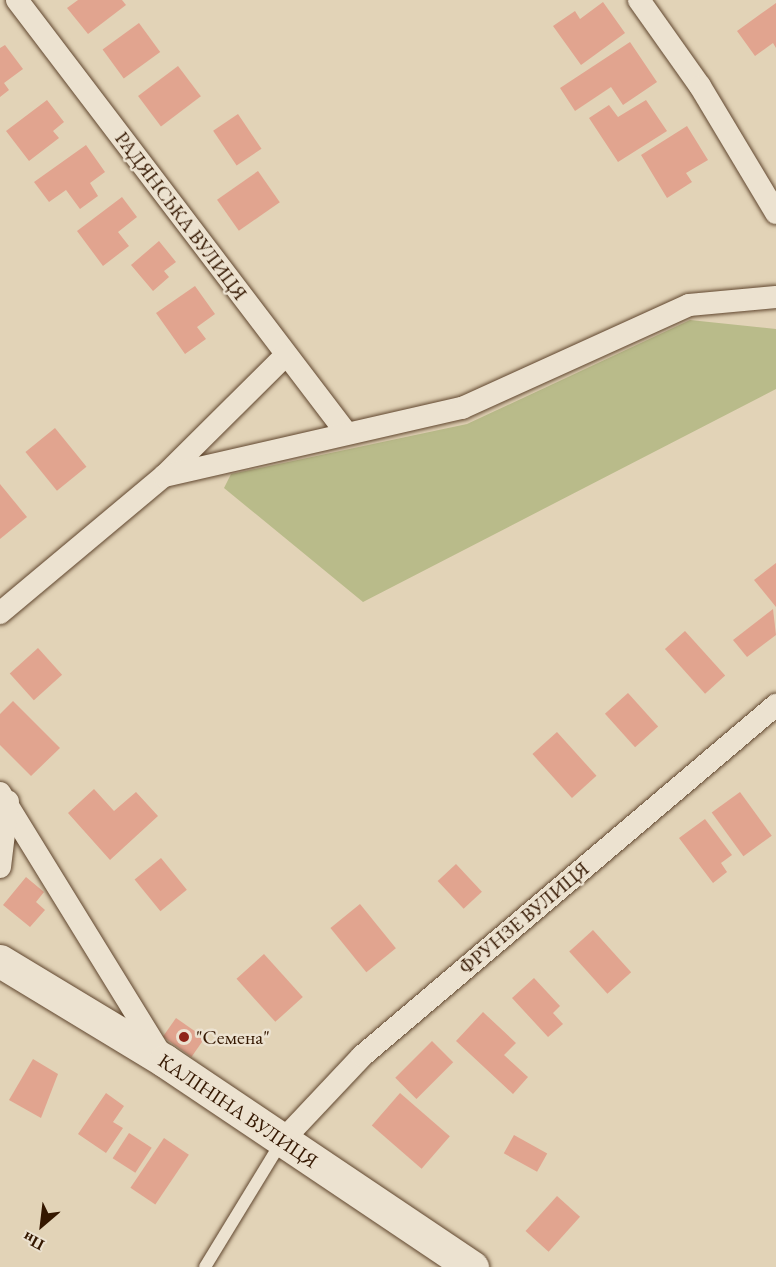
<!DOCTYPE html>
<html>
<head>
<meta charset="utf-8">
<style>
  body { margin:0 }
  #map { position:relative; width:776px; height:1267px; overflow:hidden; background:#e2d3b7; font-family:"EB Garamond",serif }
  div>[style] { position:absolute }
  .green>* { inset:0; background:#b9bb8a }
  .building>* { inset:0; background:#e1a48f; transform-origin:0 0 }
  .roads { filter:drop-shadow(0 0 2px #60462e) drop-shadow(0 0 2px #60462e) }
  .lane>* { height:12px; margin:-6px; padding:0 6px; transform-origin:6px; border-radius:6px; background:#ece2d0 }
  .street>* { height:22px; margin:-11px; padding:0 11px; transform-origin:11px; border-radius:11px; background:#ece2d0 }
  .secondary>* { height:33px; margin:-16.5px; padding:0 16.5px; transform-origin:16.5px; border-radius:16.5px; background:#ece2d0 }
  .dots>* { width:16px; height:16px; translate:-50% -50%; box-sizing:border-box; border:3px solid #ece2d0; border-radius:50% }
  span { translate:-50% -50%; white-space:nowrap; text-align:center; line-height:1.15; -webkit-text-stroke:5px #ece2d0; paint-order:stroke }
  .street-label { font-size:20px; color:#341700 }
  .poi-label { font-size:20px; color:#341700 }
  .left { translate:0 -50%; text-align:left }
  .north { position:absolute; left:12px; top:1195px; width:60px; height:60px; -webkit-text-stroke:4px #ece2d0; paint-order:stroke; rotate:208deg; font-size:16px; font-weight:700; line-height:24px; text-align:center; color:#341700 }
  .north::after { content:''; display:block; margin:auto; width:21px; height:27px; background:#341700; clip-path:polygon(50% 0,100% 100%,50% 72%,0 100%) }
</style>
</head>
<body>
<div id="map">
  <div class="green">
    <i style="clip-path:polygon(690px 320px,776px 329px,776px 389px,363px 602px,224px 488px,231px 474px,467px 424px)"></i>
  </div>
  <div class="building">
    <i style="clip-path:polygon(78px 0,122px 0,126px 5px,88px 34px,67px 8px)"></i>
    <i style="clip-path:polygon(603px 2px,625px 33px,581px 65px,553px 26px,575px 11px,580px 19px)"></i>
    <i style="clip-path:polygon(776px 3px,776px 48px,773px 43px,755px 56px,737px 31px)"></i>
    <i style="left:139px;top:23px;width:36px;height:45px;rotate:54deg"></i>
    <i style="clip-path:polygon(630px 42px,657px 82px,623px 105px,611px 87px,575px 111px,560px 88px)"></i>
    <i style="clip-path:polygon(5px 45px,23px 69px,4px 83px,9px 90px,0 97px,0 48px)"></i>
    <i style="left:178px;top:66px;width:38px;height:50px;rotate:53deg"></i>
    <i style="clip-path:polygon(47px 100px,64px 122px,53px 131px,59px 138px,29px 161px,6px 131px)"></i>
    <i style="clip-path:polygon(646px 100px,667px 131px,618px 162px,589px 118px,609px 105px,618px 117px)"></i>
    <i style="left:238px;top:114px;width:42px;height:30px;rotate:56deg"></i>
    <i style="clip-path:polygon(687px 126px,708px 160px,686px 173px,692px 182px,667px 198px,641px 155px)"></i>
    <i style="clip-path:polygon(86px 145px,105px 172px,90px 183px,98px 196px,80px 209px,66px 190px,49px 202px,34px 182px)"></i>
    <i style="left:258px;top:171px;width:38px;height:50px;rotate:55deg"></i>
    <i style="clip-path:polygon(122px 197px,137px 217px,118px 232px,129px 246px,103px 266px,77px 231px)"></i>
    <i style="clip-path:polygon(159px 241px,176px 262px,164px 271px,169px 277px,153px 291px,131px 265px)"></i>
    <i style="clip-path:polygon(195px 286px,215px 314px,197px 327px,206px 339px,185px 354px,156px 313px)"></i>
    <i style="left:55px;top:428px;width:50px;height:38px;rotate:51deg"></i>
    <i style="clip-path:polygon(0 484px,27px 517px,0 539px)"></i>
    <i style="clip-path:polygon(776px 563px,776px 607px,754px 580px)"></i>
    <i style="clip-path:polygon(773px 609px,776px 635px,747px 657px,733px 640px)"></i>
    <i style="left:685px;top:631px;width:60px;height:27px;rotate:48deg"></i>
    <i style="left:38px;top:648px;width:36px;height:38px;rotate:48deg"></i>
    <i style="left:628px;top:693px;width:45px;height:31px;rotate:48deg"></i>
    <i style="clip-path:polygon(13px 701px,60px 748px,31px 776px,0 745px,0 714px)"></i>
    <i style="left:557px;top:732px;width:59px;height:33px;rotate:48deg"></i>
    <i style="clip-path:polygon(94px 789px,114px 811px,136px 792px,158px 816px,110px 860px,68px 813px)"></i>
    <i style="left:740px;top:792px;width:54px;height:35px;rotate:54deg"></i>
    <i style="clip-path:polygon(705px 819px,732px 855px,721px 863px,727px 872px,713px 883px,679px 838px)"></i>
    <i style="left:161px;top:858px;width:41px;height:34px;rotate:51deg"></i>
    <i style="left:456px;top:864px;width:38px;height:25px;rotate:47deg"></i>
    <i style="clip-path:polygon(26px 877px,44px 892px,36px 902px,45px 910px,30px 927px,3px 905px)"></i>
    <i style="left:360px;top:904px;width:57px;height:38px;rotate:51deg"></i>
    <i style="left:593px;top:930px;width:57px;height:32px;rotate:48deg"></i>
    <i style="left:264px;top:954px;width:58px;height:37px;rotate:48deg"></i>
    <i style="clip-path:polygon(534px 978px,560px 1006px,553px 1013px,563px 1024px,548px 1037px,512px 998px)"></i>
    <i style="clip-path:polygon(483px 1012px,516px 1043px,504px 1055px,528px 1077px,513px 1094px,456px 1041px)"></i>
    <i style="left:176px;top:1018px;width:35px;height:23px;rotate:35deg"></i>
    <i style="left:432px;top:1041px;width:30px;height:52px;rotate:45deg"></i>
    <i style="clip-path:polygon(33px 1059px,58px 1074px,41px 1118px,9px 1100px)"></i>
    <i style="clip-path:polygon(106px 1093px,124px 1106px,113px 1122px,123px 1128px,106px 1153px,78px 1134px)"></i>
    <i style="left:400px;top:1093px;width:66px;height:43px;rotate:41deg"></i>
    <i style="left:129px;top:1133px;width:27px;height:30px;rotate:33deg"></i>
    <i style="left:514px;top:1135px;width:38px;height:21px;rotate:29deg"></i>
    <i style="left:164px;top:1138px;width:30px;height:60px;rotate:34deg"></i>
    <i style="left:557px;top:1196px;width:31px;height:47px;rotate:42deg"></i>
  </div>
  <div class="roads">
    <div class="lane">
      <i style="left:205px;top:1267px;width:148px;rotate:-58.6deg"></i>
    </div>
    <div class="street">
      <i style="left:17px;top:0;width:542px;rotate:52.73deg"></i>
      <i style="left:639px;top:0;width:105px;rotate:54.7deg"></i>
      <i style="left:700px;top:86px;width:148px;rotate:59.1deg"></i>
      <i style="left:165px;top:475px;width:170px;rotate:-44.8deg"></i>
      <i style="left:0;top:613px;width:214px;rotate:-39.9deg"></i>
      <i style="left:164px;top:476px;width:306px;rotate:-12.9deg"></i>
      <i style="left:462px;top:408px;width:249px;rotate:-24.4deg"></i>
      <i style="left:689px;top:305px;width:87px;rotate:-5.3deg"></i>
      <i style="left:0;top:793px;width:308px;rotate:58.4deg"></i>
      <i style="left:0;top:867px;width:66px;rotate:-83.1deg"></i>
      <i style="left:282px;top:1141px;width:117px;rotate:-46.7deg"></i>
      <i style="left:362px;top:1056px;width:543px;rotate:-40.29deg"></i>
    </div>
    <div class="secondary">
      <i style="left:0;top:961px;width:193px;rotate:31.2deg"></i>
      <i style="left:165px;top:1061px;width:370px;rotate:33.9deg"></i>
    </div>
  </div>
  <div class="dots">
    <i style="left:184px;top:1037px;background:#8f2418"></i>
  </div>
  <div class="street-label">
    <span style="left:181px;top:216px;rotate:53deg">РАДЯНСЬКА ВУЛИЦЯ</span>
    <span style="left:524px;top:918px;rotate:-40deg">ФРУНЗЕ ВУЛИЦЯ</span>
    <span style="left:238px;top:1111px;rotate:34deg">КАЛІНІНА ВУЛИЦЯ</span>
  </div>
  <div class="poi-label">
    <span class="left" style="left:196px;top:1037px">"Семена"</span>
  </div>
  <div class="north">Пн</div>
</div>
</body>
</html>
